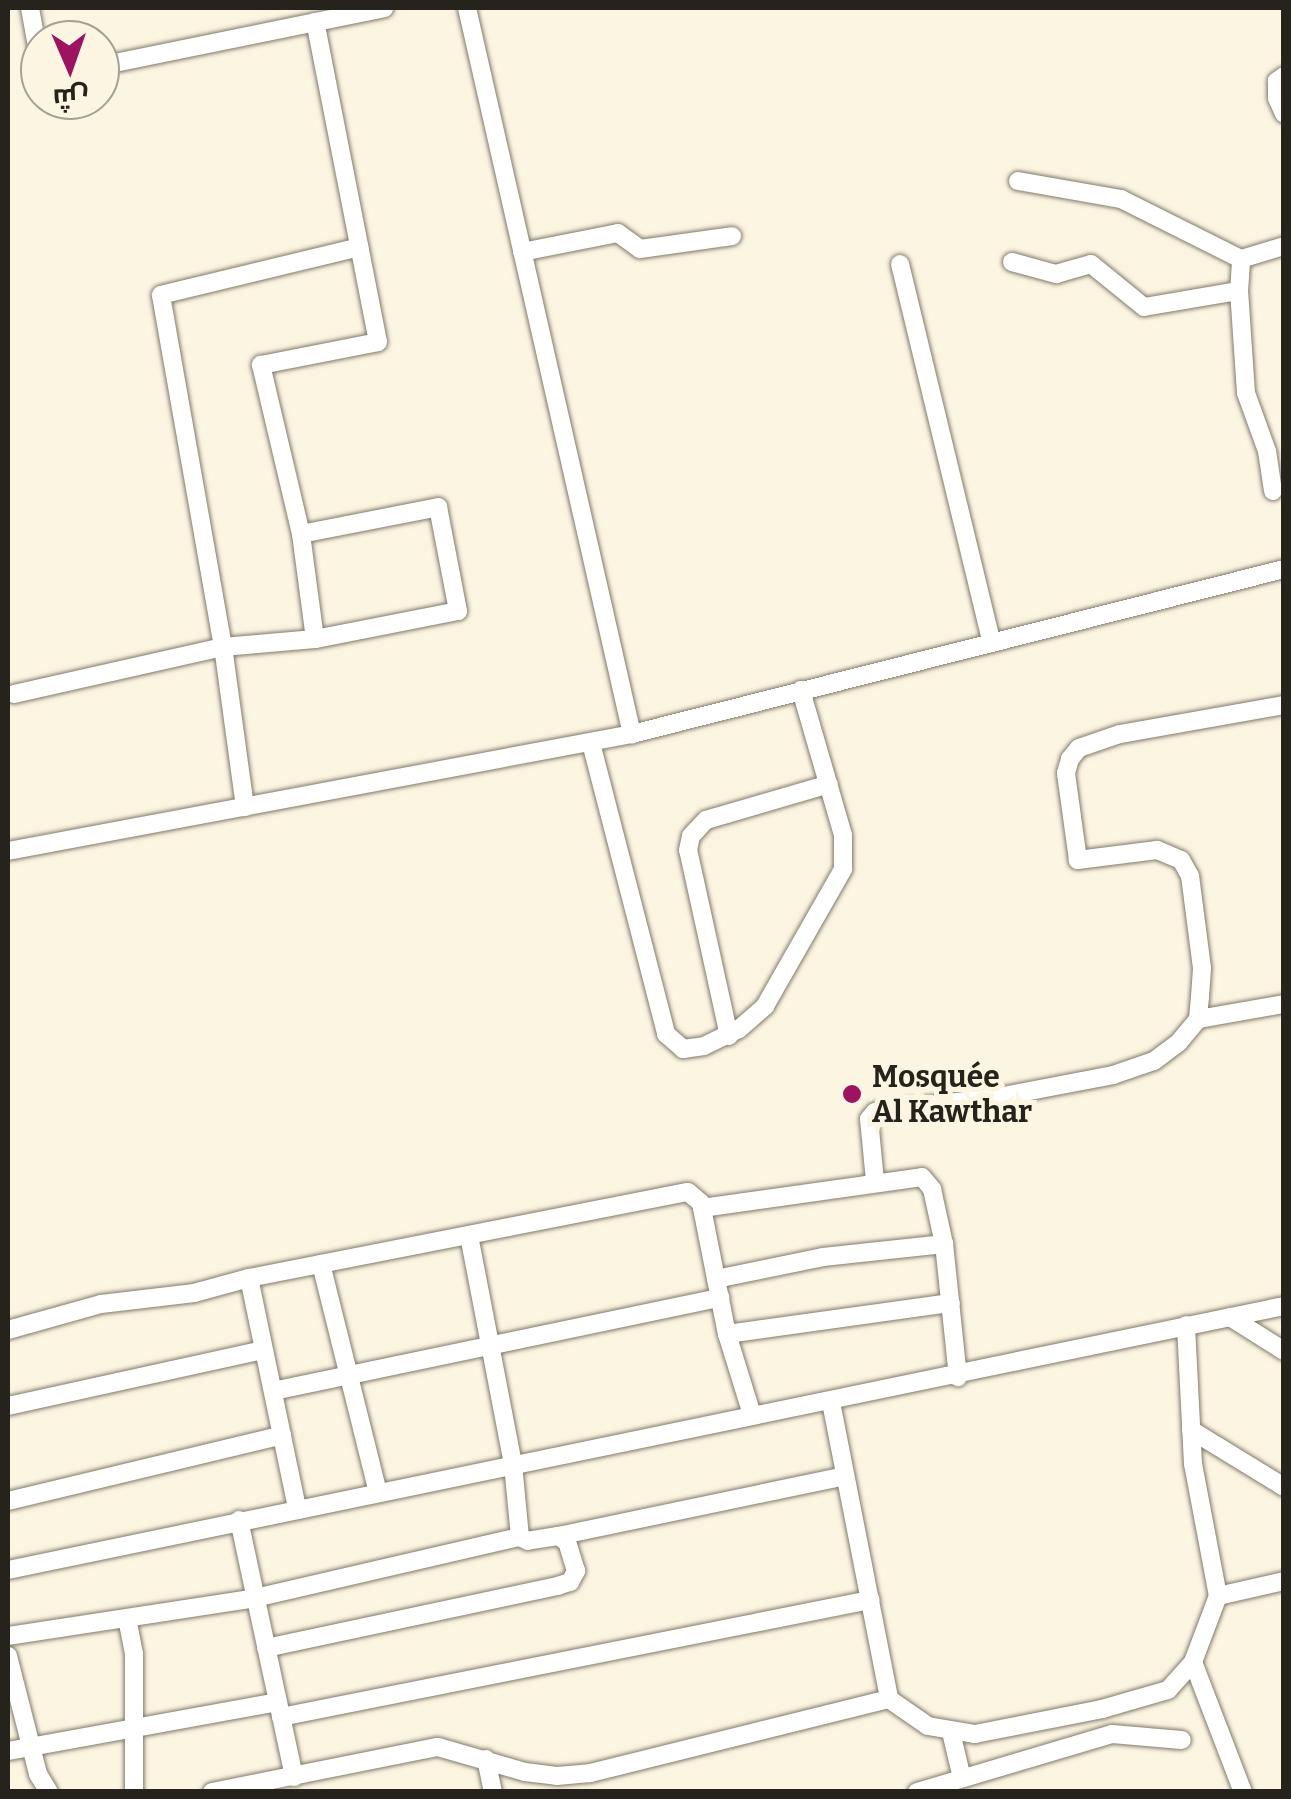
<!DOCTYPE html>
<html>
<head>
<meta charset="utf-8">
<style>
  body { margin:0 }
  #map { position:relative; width:1291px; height:1799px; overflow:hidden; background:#fcf5e2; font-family:Bitter,Cairo,serif }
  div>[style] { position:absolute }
  .roads { filter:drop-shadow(0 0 2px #807a69) drop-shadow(0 0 2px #807a69) }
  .minor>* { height:18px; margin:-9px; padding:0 9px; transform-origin:9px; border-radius:9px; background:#fff }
  .dots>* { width:28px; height:28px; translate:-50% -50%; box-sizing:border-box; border:5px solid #fcf5e2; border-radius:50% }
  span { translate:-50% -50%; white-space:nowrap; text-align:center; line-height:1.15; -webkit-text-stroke:10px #fcf5e2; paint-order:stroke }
  .poi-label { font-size:30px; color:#26231c; font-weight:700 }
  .left { translate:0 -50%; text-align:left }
  .frame { position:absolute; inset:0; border:10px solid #26231c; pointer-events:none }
  .north { position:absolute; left:20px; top:20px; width:100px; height:100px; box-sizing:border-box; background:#fcf5e2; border:2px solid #a6a193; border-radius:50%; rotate:178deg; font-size:28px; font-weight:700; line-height:40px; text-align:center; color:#26231c }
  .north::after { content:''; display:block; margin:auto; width:35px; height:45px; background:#9d1362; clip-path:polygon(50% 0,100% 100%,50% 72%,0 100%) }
</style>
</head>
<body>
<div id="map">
  <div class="roads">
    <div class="minor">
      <i style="left:30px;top:8px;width:56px;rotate:79.7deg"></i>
      <i style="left:467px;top:8px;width:745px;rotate:77.2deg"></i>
      <i style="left:100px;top:66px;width:290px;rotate:-11.5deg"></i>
      <i style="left:1284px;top:76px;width:9px;rotate:144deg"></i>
      <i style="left:1277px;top:81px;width:17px;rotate:90deg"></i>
      <i style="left:1277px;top:98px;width:17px;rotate:66deg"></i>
      <i style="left:1018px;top:181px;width:105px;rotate:9.9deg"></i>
      <i style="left:1121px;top:199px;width:134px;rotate:26.6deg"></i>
      <i style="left:522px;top:252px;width:98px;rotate:-11.2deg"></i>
      <i style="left:618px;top:233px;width:27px;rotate:36deg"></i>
      <i style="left:640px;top:249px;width:93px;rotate:-8deg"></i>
      <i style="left:1012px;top:262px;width:46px;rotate:15.3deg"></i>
      <i style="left:1056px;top:274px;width:36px;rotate:-16deg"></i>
      <i style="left:1091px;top:264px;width:68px;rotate:39.1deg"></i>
      <i style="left:1144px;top:307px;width:96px;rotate:-9.6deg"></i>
      <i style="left:900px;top:264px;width:387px;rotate:76.4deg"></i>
      <i style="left:1273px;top:491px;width:40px;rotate:-98.5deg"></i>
      <i style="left:1267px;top:451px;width:62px;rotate:-109.9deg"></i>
      <i style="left:1246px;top:393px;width:102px;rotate:-93.9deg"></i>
      <i style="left:1239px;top:291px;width:32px;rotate:-86deg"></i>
      <i style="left:1241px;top:259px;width:45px;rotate:-16.8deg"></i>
      <i style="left:301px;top:534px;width:140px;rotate:-11.1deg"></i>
      <i style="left:438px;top:507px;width:106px;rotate:79.1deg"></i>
      <i style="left:458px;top:611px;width:146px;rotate:168.9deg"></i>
      <i style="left:315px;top:639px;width:106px;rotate:-97.6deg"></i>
      <i style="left:301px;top:534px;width:174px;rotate:-103.3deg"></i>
      <i style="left:261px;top:365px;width:119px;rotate:-11.1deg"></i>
      <i style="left:378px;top:342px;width:326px;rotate:-101.1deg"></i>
      <i style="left:14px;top:694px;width:214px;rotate:-12.7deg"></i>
      <i style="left:223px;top:647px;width:92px;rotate:-5deg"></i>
      <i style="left:591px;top:743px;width:301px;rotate:75.5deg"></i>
      <i style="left:666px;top:1034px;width:23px;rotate:41deg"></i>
      <i style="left:683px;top:1049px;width:21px;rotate:-8deg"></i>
      <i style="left:704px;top:1046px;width:39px;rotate:-26deg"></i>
      <i style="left:739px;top:1029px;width:35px;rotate:-41deg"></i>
      <i style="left:765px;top:1006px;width:158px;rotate:-60.3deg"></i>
      <i style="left:843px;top:869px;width:34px;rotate:-90deg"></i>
      <i style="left:843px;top:835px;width:151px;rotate:-106.2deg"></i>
      <i style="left:245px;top:807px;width:162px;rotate:-97.8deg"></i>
      <i style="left:223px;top:647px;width:357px;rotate:-100deg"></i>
      <i style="left:161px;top:295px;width:204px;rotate:-13.6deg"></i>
      <i style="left:8px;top:851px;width:635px;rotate:-10.62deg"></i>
      <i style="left:632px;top:734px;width:673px;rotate:-14.2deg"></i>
      <i style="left:1198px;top:1019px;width:87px;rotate:-9.9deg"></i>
      <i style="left:729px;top:1036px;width:190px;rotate:-102.4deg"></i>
      <i style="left:688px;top:850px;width:14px;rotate:-78deg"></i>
      <i style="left:691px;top:836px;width:22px;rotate:-47deg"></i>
      <i style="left:706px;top:820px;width:128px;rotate:-16.3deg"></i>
      <i style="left:875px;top:1181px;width:62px;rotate:-95.5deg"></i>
      <i style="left:869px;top:1119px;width:9px;rotate:-49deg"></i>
      <i style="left:875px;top:1112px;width:124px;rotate:-7deg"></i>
      <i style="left:998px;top:1097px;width:117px;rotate:-10.8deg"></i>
      <i style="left:1113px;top:1075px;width:43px;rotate:-18.9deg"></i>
      <i style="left:1154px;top:1061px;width:31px;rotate:-37deg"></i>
      <i style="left:1179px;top:1042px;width:30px;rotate:-50deg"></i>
      <i style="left:1198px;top:1019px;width:22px;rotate:-85deg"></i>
      <i style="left:1200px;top:997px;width:29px;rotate:-86deg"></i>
      <i style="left:1202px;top:968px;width:93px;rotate:-97.4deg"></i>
      <i style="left:1190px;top:876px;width:18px;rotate:-119deg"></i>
      <i style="left:1181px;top:860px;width:26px;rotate:-157deg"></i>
      <i style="left:1157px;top:850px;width:80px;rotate:172.8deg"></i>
      <i style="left:1078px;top:860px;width:88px;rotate:-97.9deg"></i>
      <i style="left:1066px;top:773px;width:15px;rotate:-74deg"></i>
      <i style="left:1070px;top:759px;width:14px;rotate:-51deg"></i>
      <i style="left:1079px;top:748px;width:43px;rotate:-18.9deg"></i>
      <i style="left:1120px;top:734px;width:167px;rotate:-10deg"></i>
      <i style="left:702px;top:1208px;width:222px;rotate:-8deg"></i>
      <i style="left:922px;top:1177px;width:16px;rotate:50deg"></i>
      <i style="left:932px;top:1189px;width:56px;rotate:77.7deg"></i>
      <i style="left:944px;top:1244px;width:134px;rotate:84deg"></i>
      <i style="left:321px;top:1264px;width:235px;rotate:76deg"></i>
      <i style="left:249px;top:1278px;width:447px;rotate:-11.1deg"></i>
      <i style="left:688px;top:1192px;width:17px;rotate:40deg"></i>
      <i style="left:701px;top:1203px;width:134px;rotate:78.8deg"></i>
      <i style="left:727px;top:1334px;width:85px;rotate:72.8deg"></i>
      <i style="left:716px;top:1279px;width:109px;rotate:-11.6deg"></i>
      <i style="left:823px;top:1257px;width:122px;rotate:-6.1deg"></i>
      <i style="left:1230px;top:1317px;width:64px;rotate:32.2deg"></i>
      <i style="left:8px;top:1330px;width:97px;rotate:-15.6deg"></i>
      <i style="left:101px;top:1304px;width:94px;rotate:-6.7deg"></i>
      <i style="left:194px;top:1293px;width:57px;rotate:-15.3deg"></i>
      <i style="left:249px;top:1278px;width:235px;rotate:78.2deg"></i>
      <i style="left:727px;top:1334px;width:226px;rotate:-7.9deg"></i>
      <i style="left:273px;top:1391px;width:457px;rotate:-11.8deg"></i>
      <i style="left:831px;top:1402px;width:303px;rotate:78.9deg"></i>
      <i style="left:889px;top:1699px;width:47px;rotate:34.7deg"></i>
      <i style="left:928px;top:1726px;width:48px;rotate:9.7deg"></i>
      <i style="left:975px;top:1734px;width:129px;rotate:-11.1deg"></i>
      <i style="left:1102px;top:1709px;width:69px;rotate:-16.1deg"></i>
      <i style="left:1168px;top:1690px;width:38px;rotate:-48deg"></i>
      <i style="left:1193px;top:1662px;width:71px;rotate:-69.3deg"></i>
      <i style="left:1218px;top:1596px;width:134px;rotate:-100.7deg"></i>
      <i style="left:1193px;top:1464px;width:139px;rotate:-92.9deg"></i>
      <i style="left:8px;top:1406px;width:260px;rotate:-12.4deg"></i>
      <i style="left:1191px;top:1430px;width:109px;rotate:31.5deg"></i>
      <i style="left:8px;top:1501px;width:282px;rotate:-13.5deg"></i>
      <i style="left:239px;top:1520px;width:263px;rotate:77.9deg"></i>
      <i style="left:558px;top:1536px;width:293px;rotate:-11.8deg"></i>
      <i style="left:8px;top:1570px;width:1303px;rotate:-11.69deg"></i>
      <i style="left:1218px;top:1596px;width:68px;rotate:-12.8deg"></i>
      <i style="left:127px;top:1618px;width:37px;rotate:79deg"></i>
      <i style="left:134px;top:1654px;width:138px;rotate:90deg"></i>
      <i style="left:8px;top:1636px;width:250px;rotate:-8.7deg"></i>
      <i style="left:255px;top:1598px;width:272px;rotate:-13deg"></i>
      <i style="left:266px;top:1648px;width:298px;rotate:-12deg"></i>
      <i style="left:557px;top:1586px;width:14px;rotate:-17deg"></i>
      <i style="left:570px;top:1582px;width:13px;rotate:-61deg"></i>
      <i style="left:576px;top:1571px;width:30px;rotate:-107deg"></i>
      <i style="left:567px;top:1542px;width:11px;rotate:-146deg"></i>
      <i style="left:558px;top:1536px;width:30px;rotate:171deg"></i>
      <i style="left:528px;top:1541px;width:9px;rotate:-153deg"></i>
      <i style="left:520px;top:1537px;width:73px;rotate:-95.5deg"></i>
      <i style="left:513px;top:1464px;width:233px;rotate:-100.9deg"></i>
      <i style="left:8px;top:1656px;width:122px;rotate:75.7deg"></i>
      <i style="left:38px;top:1774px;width:21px;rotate:59deg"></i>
      <i style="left:1193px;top:1662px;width:139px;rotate:69deg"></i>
      <i style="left:281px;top:1717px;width:601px;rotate:-11.24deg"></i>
      <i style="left:951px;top:1732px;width:47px;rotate:76.6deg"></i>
      <i style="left:8px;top:1751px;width:273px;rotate:-10.3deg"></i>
      <i style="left:486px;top:1759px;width:34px;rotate:78deg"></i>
      <i style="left:212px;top:1792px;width:230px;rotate:-11.3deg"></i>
      <i style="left:438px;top:1747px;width:91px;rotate:16deg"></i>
      <i style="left:525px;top:1772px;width:32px;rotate:7deg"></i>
      <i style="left:557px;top:1776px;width:33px;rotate:-5deg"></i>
      <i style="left:590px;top:1773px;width:308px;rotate:-13.9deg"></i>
      <i style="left:917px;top:1792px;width:203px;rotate:-16.6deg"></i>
      <i style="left:1112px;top:1734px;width:70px;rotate:4.9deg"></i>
    </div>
  </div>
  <div class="dots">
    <i style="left:852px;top:1094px;background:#9d1362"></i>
  </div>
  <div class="poi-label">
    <span class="left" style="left:872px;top:1094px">Mosquée<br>Al Kawthar</span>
  </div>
  <div class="frame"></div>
  <div class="north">ش</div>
</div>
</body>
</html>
